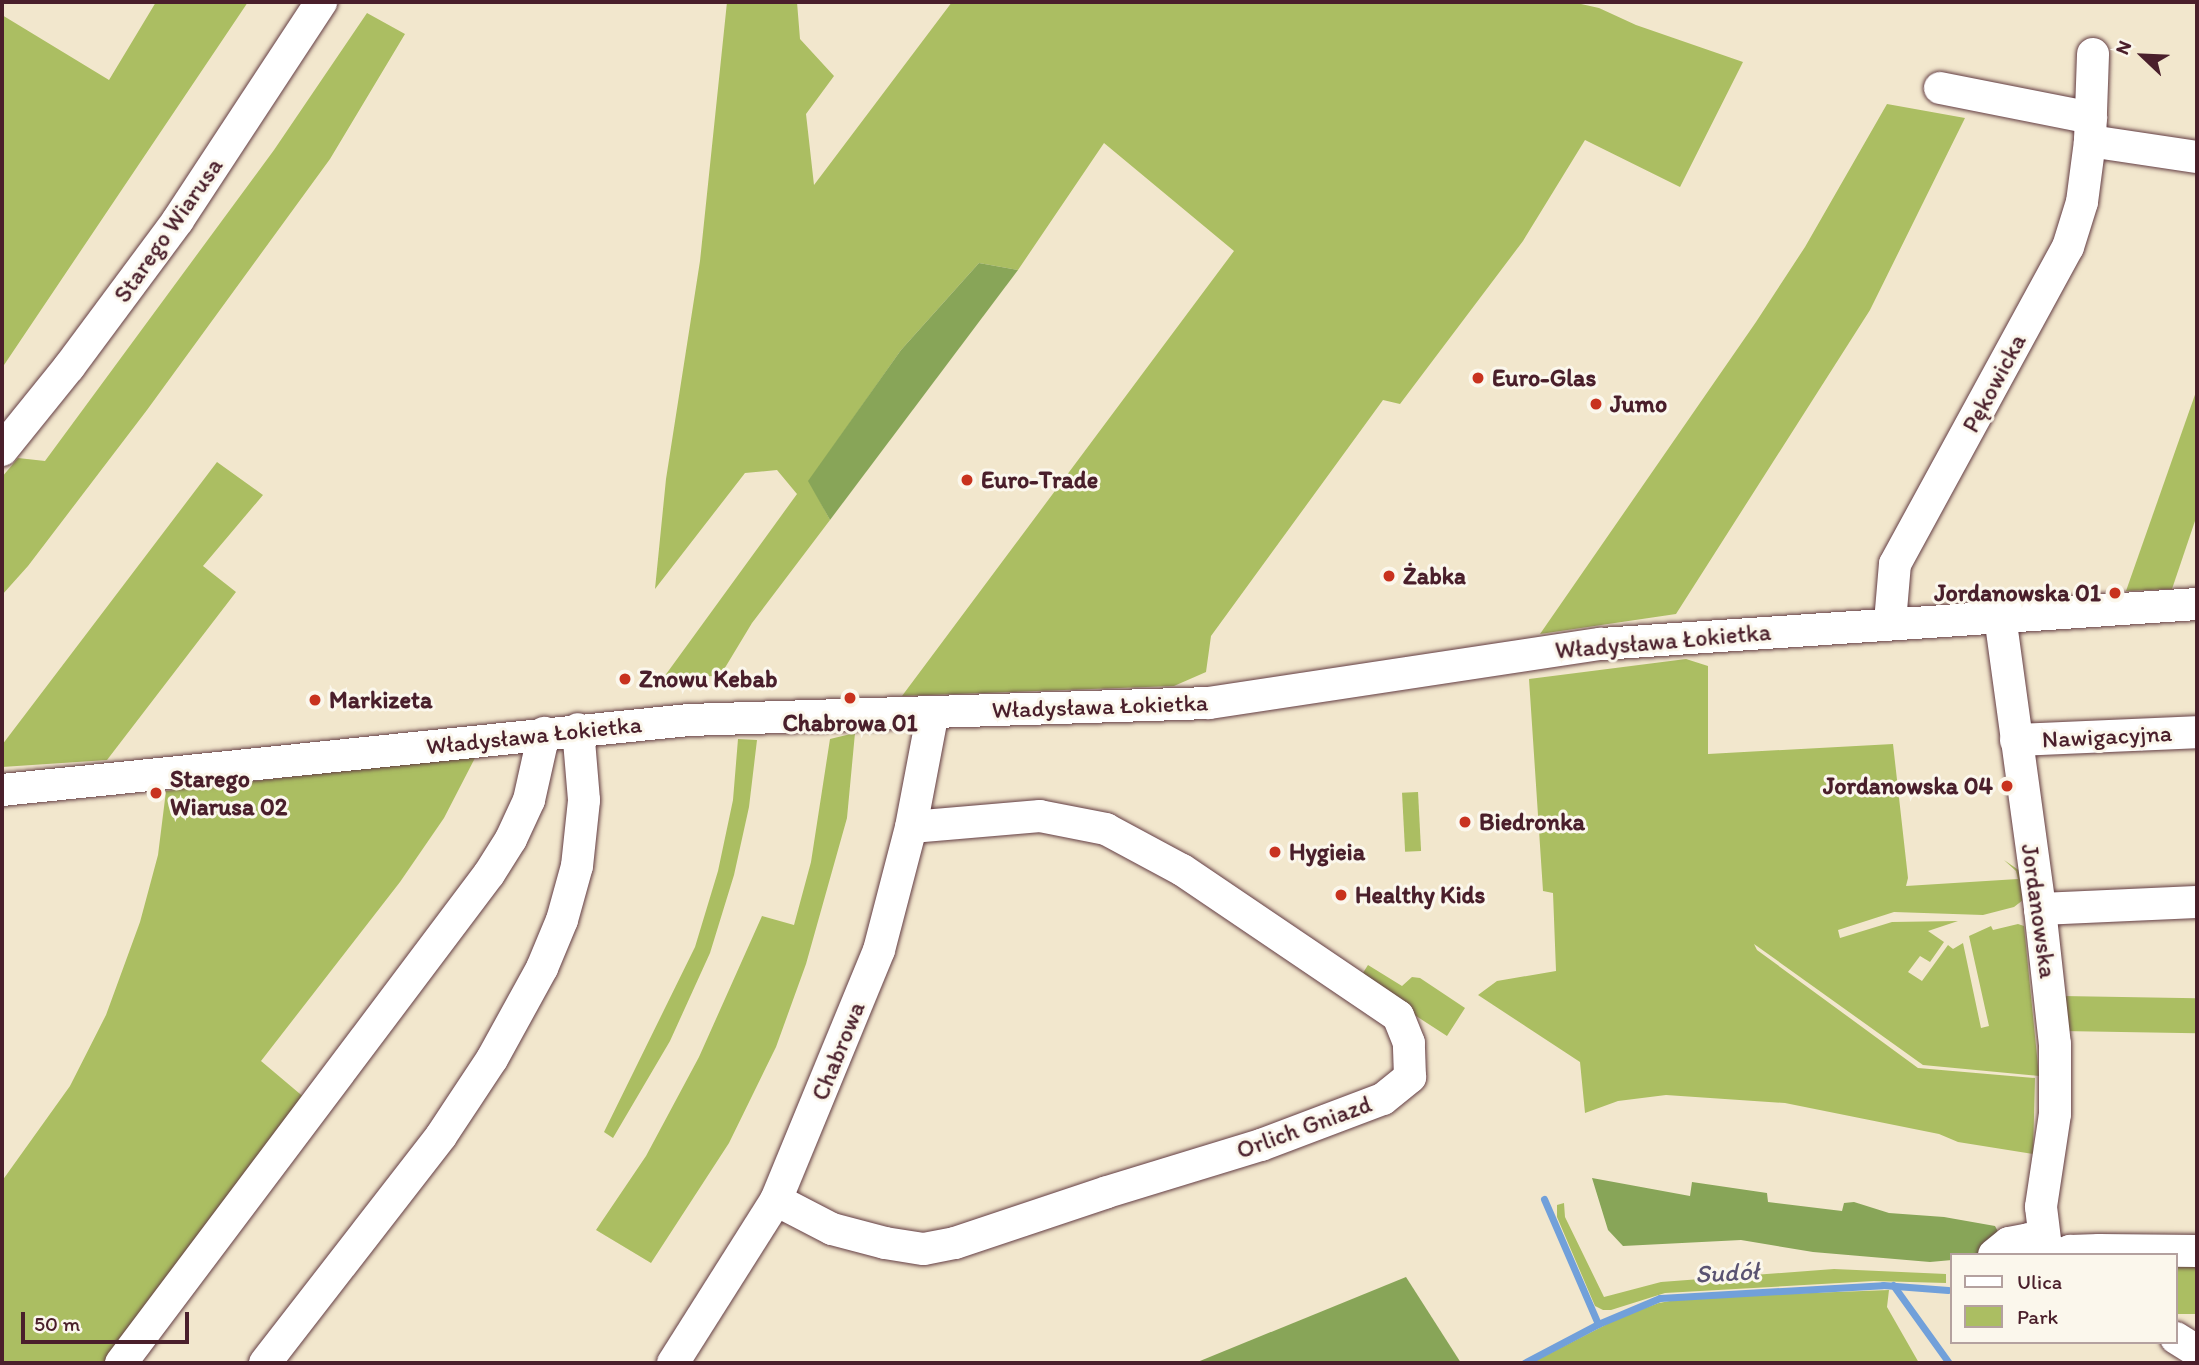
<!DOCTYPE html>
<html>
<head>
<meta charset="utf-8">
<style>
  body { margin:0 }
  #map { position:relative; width:2199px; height:1365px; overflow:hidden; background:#f2e7cd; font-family:Itim,sans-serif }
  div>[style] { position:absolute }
  .green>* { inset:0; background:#abbe62; transform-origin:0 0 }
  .forest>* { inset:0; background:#88a558 }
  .stream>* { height:7px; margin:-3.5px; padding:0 3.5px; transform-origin:3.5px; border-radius:3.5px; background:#71a0da }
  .roads { filter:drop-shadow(0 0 2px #633d43) drop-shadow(0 0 2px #633d43) }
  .minor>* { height:32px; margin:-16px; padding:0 16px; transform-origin:16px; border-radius:16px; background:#fff }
  .dots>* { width:19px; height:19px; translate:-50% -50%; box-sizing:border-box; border:4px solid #fbf7ec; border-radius:50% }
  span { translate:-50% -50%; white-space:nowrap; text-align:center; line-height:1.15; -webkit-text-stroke:6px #fbf7ec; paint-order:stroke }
  .street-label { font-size:24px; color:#4a1f2b }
  .poi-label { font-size:24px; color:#4a1f2b; font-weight:700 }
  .left { translate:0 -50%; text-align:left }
  .right { translate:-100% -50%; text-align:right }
  .water-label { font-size:26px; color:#5a5371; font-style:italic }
  .frame { position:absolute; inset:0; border:4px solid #4a1f2b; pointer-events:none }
  .legend { position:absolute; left:1950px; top:1253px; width:228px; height:91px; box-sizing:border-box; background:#fbf7ec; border:2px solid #b4a19f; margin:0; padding:9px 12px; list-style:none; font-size:21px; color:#4a1f2b }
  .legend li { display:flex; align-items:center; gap:14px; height:35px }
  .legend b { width:35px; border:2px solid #b4a19f }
  .north { position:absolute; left:2108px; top:21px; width:70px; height:70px; -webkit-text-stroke:5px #fbf7ec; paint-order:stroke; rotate:293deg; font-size:19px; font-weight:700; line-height:28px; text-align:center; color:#4a1f2b }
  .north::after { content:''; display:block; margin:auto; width:24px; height:32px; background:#4a1f2b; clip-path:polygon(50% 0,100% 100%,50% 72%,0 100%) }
  .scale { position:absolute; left:21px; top:1312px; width:168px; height:32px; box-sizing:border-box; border:4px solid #4a1f2b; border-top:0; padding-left:9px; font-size:21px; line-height:24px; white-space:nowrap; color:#4a1f2b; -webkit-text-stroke:5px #fbf7ec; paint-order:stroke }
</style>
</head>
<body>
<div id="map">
  <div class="green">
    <i style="clip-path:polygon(156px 2px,248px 2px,2px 368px,2px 15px,109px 80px)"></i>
    <i style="clip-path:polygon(727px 2px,797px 2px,800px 39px,834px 76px,806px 114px,814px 185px,952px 2px,1572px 2px,1599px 8px,1636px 25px,1743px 62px,1680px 187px,1585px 140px,1523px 241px,1400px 404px,1383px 400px,1211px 636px,1206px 672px,1174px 686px,902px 696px,1234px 251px,1104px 143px,1018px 270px,979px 263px,901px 350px,809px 481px,830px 520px,752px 623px,720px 676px,664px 677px,797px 494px,777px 470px,745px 473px,655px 589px,666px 479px,700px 261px)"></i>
    <i style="clip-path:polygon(367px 13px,405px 34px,330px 159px,147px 410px,28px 566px,2px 595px,2px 477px,18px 458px,45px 461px,274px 150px)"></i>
    <i style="clip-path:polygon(1887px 104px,1965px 118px,1870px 310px,1676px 614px,1540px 634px,1756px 322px,1805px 247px)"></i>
    <i style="clip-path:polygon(2197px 389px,2197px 515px,2172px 589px,2126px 591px)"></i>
    <i style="clip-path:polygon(217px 462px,263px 495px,203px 566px,236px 592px,107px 760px,2px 767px,2px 745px)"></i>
    <i style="clip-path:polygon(1686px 659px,1708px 666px,1708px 754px,1893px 744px,1908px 878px,1906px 886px,2018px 879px,2016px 871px,2004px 860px,2020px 871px,2023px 900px,2014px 907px,1983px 915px,1894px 912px,1838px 930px,1840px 938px,1892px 922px,1958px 921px,1928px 931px,1944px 942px,1930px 962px,1920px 956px,1908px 972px,1922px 981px,1948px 945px,1953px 949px,1963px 943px,1981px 1028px,1989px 1026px,1969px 936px,1991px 926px,1993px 930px,2018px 924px,2024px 926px,2039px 1076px,1923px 1065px,1754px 944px,1757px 950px,1918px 1068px,2035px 1078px,2033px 1154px,1958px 1142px,1939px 1134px,1785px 1103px,1666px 1095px,1618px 1101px,1585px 1113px,1580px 1062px,1478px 995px,1497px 981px,1556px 971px,1553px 893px,1543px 891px,1529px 679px)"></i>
    <i style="clip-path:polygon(855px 733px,847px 818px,806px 964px,776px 1047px,729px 1143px,651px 1263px,596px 1230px,646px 1156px,699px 1057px,762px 916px,794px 925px,811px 862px,830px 739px)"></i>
    <i style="clip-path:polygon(738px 739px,757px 740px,749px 807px,734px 875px,710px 953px,670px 1041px,613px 1138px,604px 1132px,695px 947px,718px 871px,733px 800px)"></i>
    <i style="clip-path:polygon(476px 756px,444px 818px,400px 882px,261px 1061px,306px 1099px,104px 1363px,2px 1363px,2px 1181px,70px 1086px,106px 1015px,140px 922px,158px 855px,166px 791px)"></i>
    <i style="left:1418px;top:792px;width:59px;height:16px;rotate:87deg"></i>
    <i style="clip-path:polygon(1368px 965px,1402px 986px,1412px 977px,1420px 978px,1465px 1008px,1447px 1036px,1359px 979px)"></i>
    <i style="left:2062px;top:996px;width:135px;height:35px;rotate:1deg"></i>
    <i style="clip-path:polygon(1564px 1203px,1565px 1217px,1604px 1297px,1661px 1282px,1834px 1269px,1946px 1274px,1946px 1283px,1874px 1281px,1665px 1293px,1611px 1310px,1603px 1310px,1595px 1306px,1557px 1217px,1557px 1205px)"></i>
    <i style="left:2176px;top:1262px;width:21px;height:52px"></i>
    <i style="clip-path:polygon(1889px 1290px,1887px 1307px,1919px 1363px,1531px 1363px,1623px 1316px,1659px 1303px,1686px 1298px)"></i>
  </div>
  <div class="forest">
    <i style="clip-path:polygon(979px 263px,1018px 270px,830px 520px,808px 481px,901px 350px)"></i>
    <i style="clip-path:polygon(1592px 1178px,1690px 1196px,1692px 1182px,1767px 1193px,1768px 1202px,1842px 1211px,1844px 1203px,1854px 1202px,1889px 1213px,1944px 1217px,1995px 1226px,2002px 1239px,1981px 1255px,1952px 1255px,1952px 1260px,1930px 1262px,1813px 1252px,1741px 1240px,1623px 1246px,1608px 1230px)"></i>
    <i style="clip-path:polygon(1406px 1277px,1461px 1363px,1195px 1363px)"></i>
  </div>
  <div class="stream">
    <i style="left:1544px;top:1199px;width:136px;rotate:66.6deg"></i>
    <i style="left:1893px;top:1285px;width:96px;rotate:54.3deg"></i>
    <i style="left:1524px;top:1363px;width:84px;rotate:-27.8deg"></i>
    <i style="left:1598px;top:1324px;width:67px;rotate:-22.8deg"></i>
    <i style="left:1660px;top:1298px;width:223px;rotate:-3.3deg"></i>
    <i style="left:1883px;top:1285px;width:65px;rotate:4.4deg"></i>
  </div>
  <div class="roads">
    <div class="minor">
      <i style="left:1940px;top:88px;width:154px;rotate:11.2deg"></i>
      <i style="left:2090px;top:141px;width:108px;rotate:8.5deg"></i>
      <i style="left:2px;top:450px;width:107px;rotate:-51.1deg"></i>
      <i style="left:69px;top:367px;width:183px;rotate:-53.4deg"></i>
      <i style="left:178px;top:220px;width:261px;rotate:-56.7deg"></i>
      <i style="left:2000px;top:616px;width:296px;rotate:82.2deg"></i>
      <i style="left:2040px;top:909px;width:136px;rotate:83.7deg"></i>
      <i style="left:2055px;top:1044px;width:70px;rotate:90deg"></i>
      <i style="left:2055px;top:1114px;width:94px;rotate:98.6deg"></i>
      <i style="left:2041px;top:1207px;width:38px;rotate:83deg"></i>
      <i style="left:1890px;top:622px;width:58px;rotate:-85.1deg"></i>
      <i style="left:1895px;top:564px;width:361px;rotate:-61.4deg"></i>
      <i style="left:2068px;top:247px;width:47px;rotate:-72.7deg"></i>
      <i style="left:2082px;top:202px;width:62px;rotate:-82.5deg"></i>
      <i style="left:2090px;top:141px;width:87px;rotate:-88deg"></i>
      <i style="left:2016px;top:740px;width:181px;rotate:-2.5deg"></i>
      <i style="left:2px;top:790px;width:691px;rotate:-5.82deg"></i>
      <i style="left:689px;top:720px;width:520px;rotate:-1.87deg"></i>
      <i style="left:1209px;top:703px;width:396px;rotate:-8.6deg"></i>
      <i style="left:1601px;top:644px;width:597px;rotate:-3.84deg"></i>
      <i style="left:2040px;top:909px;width:157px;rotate:-2.6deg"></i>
      <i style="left:776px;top:1200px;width:63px;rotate:27.4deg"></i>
      <i style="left:832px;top:1229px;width:55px;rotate:14.8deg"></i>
      <i style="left:885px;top:1243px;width:39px;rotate:9deg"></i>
      <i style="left:924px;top:1249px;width:32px;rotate:-11deg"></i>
      <i style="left:955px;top:1243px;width:160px;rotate:-18.5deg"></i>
      <i style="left:1107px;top:1192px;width:161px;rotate:-17deg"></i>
      <i style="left:1261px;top:1145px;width:130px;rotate:-20.7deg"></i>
      <i style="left:1383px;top:1099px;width:35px;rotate:-39deg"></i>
      <i style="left:1410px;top:1077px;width:34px;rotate:-92deg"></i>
      <i style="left:1409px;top:1043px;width:29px;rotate:-112deg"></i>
      <i style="left:1398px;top:1016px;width:261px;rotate:-145.9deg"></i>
      <i style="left:1182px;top:870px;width:86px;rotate:-151.7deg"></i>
      <i style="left:1106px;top:829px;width:67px;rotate:-168.9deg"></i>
      <i style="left:1040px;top:816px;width:129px;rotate:175.1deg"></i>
      <i style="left:1994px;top:1255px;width:19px;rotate:-39deg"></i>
      <i style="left:2009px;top:1243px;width:20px;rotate:-11deg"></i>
      <i style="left:2029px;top:1239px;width:18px;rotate:19deg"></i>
      <i style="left:2046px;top:1245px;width:14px;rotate:45deg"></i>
      <i style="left:2060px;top:1255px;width:11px;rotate:-22deg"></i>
      <i style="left:2070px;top:1251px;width:29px;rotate:-2deg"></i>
      <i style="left:2099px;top:1250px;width:98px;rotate:0.6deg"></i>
      <i style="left:2176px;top:1338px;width:25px;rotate:32deg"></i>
      <i style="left:121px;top:1363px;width:612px;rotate:-53.04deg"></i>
      <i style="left:489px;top:874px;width:41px;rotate:-57.8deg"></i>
      <i style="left:511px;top:839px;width:43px;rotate:-65.2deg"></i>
      <i style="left:529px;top:800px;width:69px;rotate:-77.4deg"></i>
      <i style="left:265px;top:1363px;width:287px;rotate:-52.2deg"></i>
      <i style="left:441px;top:1136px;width:92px;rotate:-56.5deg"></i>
      <i style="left:492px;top:1059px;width:104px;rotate:-61.2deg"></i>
      <i style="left:542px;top:968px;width:52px;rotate:-67.4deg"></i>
      <i style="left:562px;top:920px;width:56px;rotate:-74.5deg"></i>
      <i style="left:577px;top:866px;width:66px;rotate:-83.9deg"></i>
      <i style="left:584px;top:800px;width:71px;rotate:-94.8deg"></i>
      <i style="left:673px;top:1363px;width:193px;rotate:-57.7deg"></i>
      <i style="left:776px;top:1200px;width:270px;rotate:-67.6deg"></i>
      <i style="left:879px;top:950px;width:127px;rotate:-75.4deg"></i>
      <i style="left:911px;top:827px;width:117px;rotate:-79.2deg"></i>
    </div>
  </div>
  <div class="dots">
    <i style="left:1478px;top:378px;background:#c8321e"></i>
    <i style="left:1596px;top:404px;background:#c8321e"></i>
    <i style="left:967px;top:480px;background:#c8321e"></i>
    <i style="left:1389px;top:576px;background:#c8321e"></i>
    <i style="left:2115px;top:593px;background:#c8321e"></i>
    <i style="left:625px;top:679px;background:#c8321e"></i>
    <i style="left:850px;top:698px;background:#c8321e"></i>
    <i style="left:315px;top:700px;background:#c8321e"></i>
    <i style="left:2007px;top:786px;background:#c8321e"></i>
    <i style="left:156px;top:793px;background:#c8321e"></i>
    <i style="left:1465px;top:822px;background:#c8321e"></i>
    <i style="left:1275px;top:852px;background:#c8321e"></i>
    <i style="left:1341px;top:895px;background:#c8321e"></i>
  </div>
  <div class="street-label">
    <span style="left:168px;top:230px;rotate:-55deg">Starego Wiarusa</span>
    <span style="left:1994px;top:383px;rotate:-62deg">Pękowicka</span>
    <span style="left:1663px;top:641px;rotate:-5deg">Władysława Łokietka</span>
    <span style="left:1100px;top:706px;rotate:-2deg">Władysława Łokietka</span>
    <span style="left:534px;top:735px;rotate:-6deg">Władysława Łokietka</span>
    <span style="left:2107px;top:736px;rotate:-3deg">Nawigacyjna</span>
    <span style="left:2039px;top:911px;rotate:82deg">Jordanowska</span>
    <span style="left:838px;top:1051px;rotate:-68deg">Chabrowa</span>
    <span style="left:1304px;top:1127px;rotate:-20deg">Orlich Gniazd</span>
  </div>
  <div class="poi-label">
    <span class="left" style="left:1492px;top:378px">Euro-Glas</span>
    <span class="left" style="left:1610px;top:404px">Jumo</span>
    <span class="left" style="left:981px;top:480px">Euro-Trade</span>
    <span class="left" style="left:1403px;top:576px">Żabka</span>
    <span class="right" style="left:2101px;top:593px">Jordanowska 01</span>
    <span class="left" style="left:639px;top:679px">Znowu Kebab</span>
    <span class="left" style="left:329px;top:700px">Markizeta</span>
    <span style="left:850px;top:723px">Chabrowa 01</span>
    <span class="left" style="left:170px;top:793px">Starego<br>Wiarusa 02</span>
    <span class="right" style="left:1993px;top:786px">Jordanowska 04</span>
    <span class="left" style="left:1479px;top:822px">Biedronka</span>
    <span class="left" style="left:1289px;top:852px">Hygieia</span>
    <span class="left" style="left:1355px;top:895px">Healthy Kids</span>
  </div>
  <div class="water-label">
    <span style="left:1727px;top:1273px;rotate:-3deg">Sudół</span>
  </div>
  <div class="frame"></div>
  <ul class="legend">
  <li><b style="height:9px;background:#fff"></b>Ulica</li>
  <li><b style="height:19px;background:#abbe62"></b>Park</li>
  </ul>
  <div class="north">N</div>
  <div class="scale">50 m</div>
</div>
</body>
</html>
